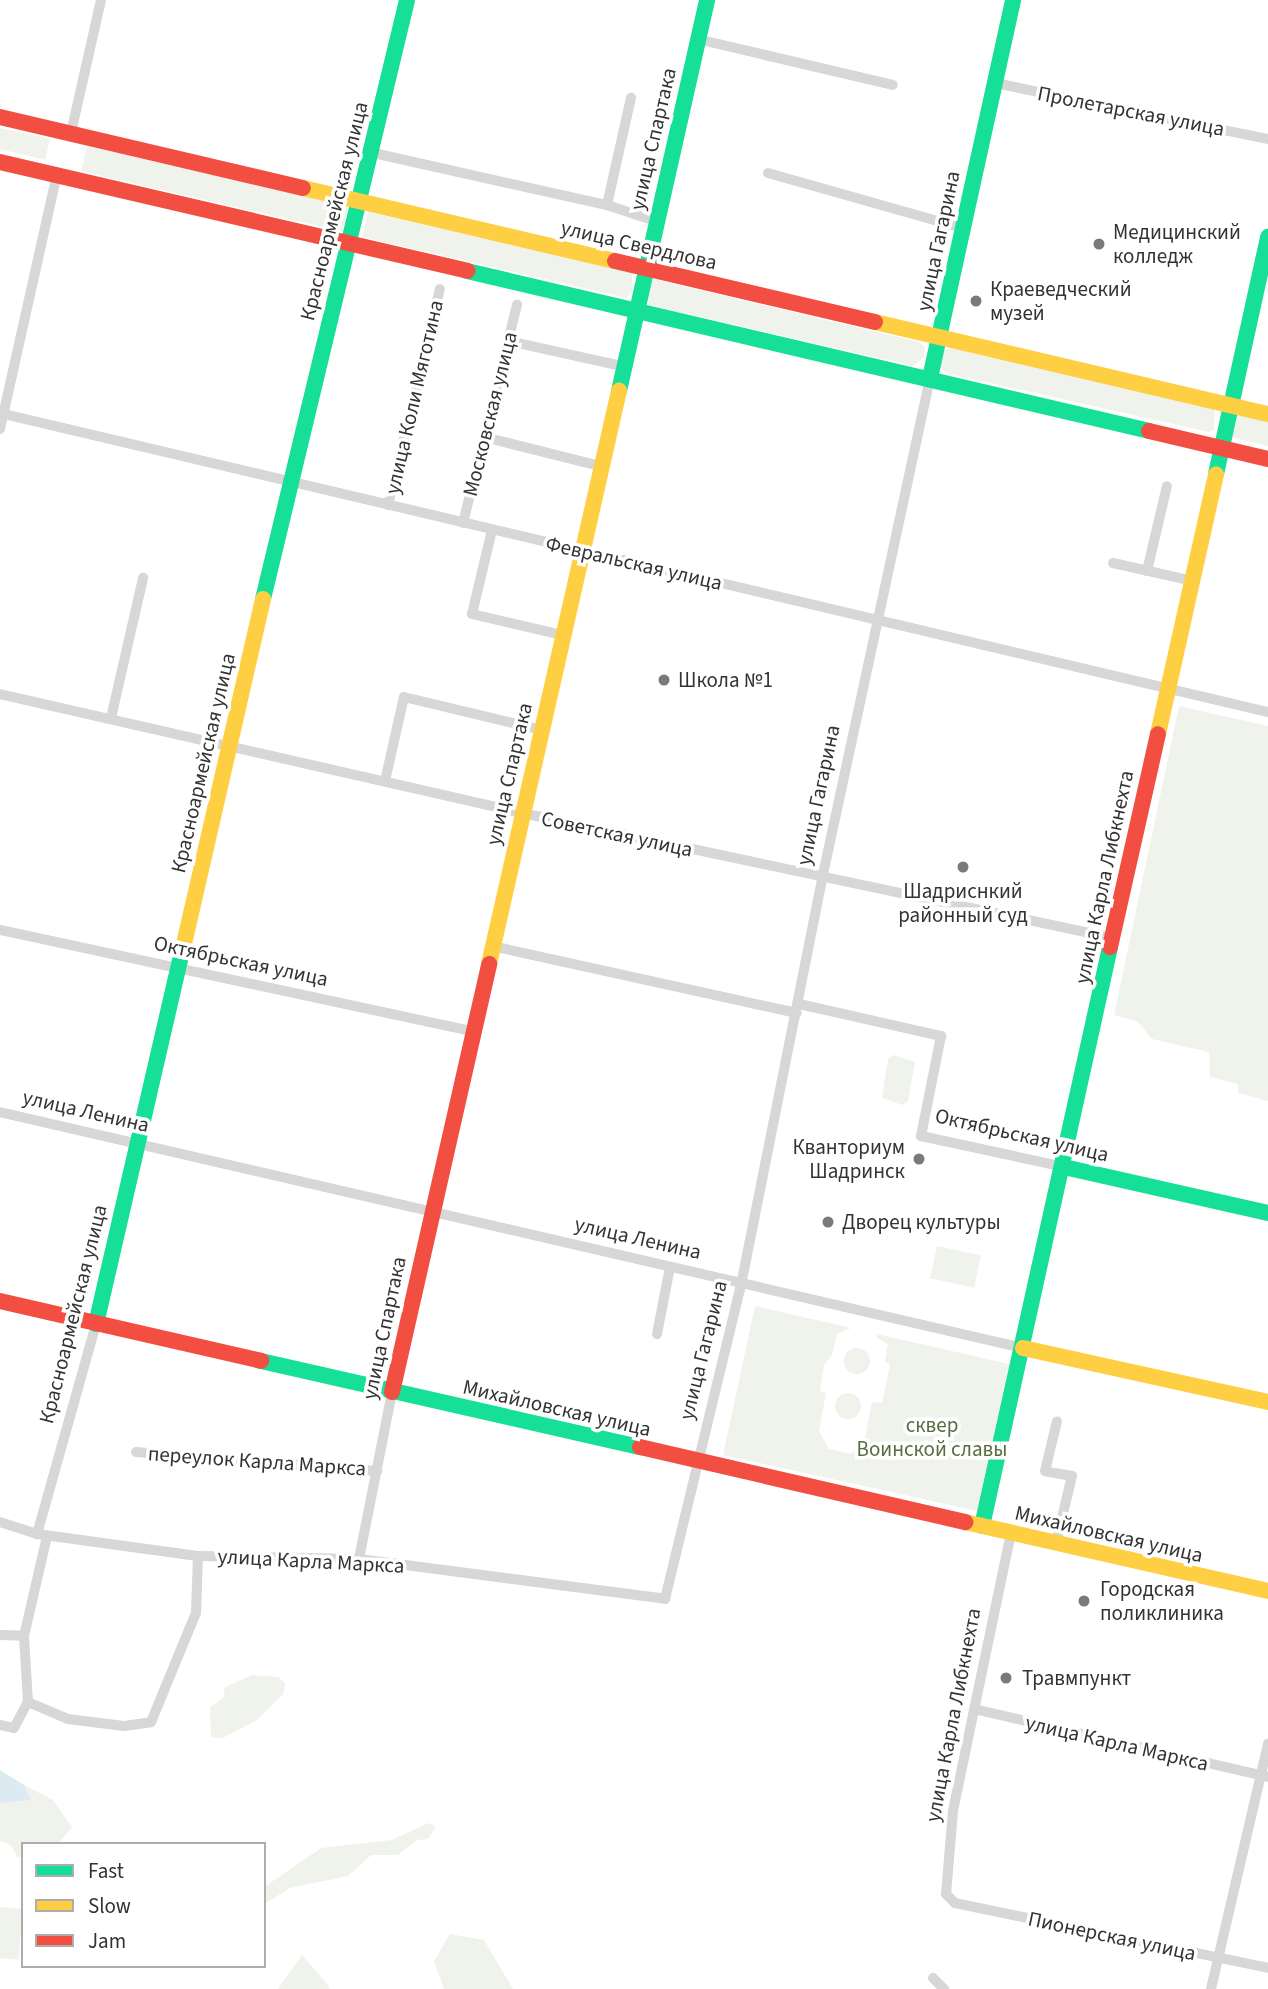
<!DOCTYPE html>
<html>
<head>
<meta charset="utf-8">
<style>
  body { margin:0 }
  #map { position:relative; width:1268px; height:1989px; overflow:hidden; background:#fff; font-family:"Source Sans 3",sans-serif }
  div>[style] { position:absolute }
  .green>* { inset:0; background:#f0f3ec; transform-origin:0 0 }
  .round { border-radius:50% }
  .water>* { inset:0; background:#dceaf1 }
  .street>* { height:10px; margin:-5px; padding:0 5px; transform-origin:5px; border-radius:5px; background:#d7d7d7 }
  .fast>* { height:16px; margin:-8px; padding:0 8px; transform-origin:8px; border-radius:8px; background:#16e098 }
  .slow>* { height:16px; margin:-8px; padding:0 8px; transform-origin:8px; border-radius:8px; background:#ffcf43 }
  .jam>* { height:16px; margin:-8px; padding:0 8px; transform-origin:8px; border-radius:8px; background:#f24e42 }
  .dots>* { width:19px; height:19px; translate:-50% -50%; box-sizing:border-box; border:4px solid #fff; border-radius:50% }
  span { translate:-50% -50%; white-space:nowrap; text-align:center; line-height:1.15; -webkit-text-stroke:7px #fff; paint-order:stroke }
  .street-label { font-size:21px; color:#333 }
  .poi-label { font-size:21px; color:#333 }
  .left { translate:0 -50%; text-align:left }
  .right { translate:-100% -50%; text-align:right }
  .park-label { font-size:21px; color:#586e40 }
  .legend { position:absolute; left:21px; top:1842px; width:245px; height:126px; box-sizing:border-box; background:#fff; border:2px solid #adadad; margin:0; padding:9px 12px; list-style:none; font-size:21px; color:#333 }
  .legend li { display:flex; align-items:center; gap:14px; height:35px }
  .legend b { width:35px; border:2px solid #adadad }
</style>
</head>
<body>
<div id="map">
  <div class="green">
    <i style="clip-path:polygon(0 128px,50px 139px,45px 160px,0 149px)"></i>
    <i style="left:87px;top:146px;width:268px;height:26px;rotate:13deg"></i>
    <i style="clip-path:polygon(368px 212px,632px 273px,632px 291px,627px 298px,362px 237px)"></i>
    <i style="clip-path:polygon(653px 279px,919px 342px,925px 348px,924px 357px,913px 366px,649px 305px,645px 299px)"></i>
    <i style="clip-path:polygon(951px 348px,1215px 409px,1214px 430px,1209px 432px,946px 373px,939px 366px,942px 351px)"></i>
    <i style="clip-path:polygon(1235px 414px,1268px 422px,1268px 446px,1230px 437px)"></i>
    <i style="clip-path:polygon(1179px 706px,1268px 726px,1268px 1101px,1238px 1093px,1238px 1084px,1210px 1077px,1209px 1052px,1152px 1039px,1138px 1022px,1114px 1015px)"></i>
    <i style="clip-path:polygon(894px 1055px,915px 1062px,908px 1101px,903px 1105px,882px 1098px,888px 1059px)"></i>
    <i style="left:937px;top:1246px;width:45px;height:33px;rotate:12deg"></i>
    <i style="clip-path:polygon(755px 1306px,851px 1328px,837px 1334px,832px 1355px,824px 1365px,820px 1391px,826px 1393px,819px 1431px,829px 1449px,850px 1454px,864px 1443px,872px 1402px,882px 1403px,890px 1365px,885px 1361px,888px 1344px,877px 1338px,877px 1334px,1009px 1364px,977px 1511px,723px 1455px)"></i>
    <i class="round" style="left:844px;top:1348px;width:26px;height:26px"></i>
    <i class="round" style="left:835px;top:1393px;width:26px;height:26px"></i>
    <i style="clip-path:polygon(252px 1675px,278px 1677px,285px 1683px,284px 1693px,257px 1720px,223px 1738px,211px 1737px,210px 1707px,223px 1698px,225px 1687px)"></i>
    <i style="clip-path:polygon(24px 1785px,53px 1800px,72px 1827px,58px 1844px,23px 1844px,23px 1857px,17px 1857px,11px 1845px,0 1841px,0 1803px,31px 1800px)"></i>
    <i style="clip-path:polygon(428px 1823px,436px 1827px,428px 1839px,417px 1840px,398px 1855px,371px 1855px,348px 1876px,290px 1888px,264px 1904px,264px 1887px,321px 1848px,392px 1840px)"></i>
    <i style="left:0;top:1907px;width:23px;height:51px;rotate:5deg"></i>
    <i style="clip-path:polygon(450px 1934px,484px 1940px,513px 1989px,444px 1989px,434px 1961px)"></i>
    <i style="clip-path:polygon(302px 1955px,327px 1984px,330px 1989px,278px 1989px)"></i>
  </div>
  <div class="water">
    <i style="clip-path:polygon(0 1770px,24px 1785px,31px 1800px,0 1803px)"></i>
  </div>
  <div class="street">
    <i style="left:697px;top:39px;width:201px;rotate:13.2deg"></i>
    <i style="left:995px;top:83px;width:279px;rotate:11.6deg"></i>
    <i style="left:71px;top:133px;width:136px;rotate:-77.3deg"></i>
    <i style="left:369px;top:152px;width:244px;rotate:12.6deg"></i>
    <i style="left:607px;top:205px;width:51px;rotate:18.4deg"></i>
    <i style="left:768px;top:173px;width:202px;rotate:15.8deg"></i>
    <i style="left:607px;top:205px;width:110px;rotate:-77.4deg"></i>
    <i style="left:508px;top:341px;width:117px;rotate:12.4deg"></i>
    <i style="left:0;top:413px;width:1303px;rotate:13.27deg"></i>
    <i style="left:0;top:429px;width:260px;rotate:-77.4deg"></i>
    <i style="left:484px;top:437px;width:120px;rotate:14deg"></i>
    <i style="left:388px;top:505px;width:222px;rotate:-76.5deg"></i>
    <i style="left:463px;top:523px;width:225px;rotate:-76.1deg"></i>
    <i style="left:492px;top:530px;width:86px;rotate:103.4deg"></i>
    <i style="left:472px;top:614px;width:92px;rotate:13.1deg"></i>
    <i style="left:1113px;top:563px;width:78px;rotate:12.6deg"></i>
    <i style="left:1147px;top:571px;width:87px;rotate:-76.8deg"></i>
    <i style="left:0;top:694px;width:535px;rotate:12.84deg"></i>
    <i style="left:522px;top:813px;width:604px;rotate:11.94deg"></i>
    <i style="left:111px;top:718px;width:144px;rotate:-77.1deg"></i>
    <i style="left:385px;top:781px;width:86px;rotate:-77.3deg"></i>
    <i style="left:404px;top:697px;width:141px;rotate:13.5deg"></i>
    <i style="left:0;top:930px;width:484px;rotate:12.1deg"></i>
    <i style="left:492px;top:946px;width:312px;rotate:12.4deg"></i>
    <i style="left:799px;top:1004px;width:146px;rotate:12.7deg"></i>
    <i style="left:941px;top:1036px;width:102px;rotate:101.3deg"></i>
    <i style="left:921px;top:1136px;width:146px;rotate:12.2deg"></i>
    <i style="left:0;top:1112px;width:1050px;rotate:12.99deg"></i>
    <i style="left:657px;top:1334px;width:68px;rotate:-79deg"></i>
    <i style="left:136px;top:1452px;width:242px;rotate:4.5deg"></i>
    <i style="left:0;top:1522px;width:39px;rotate:18deg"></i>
    <i style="left:37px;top:1534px;width:162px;rotate:7.8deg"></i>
    <i style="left:198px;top:1556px;width:161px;rotate:1.1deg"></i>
    <i style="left:359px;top:1559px;width:309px;rotate:7.4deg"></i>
    <i style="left:665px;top:1599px;width:318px;rotate:-76.4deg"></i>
    <i style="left:740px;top:1290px;width:419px;rotate:-78.7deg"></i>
    <i style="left:822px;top:879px;width:513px;rotate:-77.83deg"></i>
    <i style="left:1011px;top:1533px;width:284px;rotate:101.8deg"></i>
    <i style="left:953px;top:1811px;width:83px;rotate:94.8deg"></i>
    <i style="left:946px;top:1894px;width:13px;rotate:45deg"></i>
    <i style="left:955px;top:1903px;width:320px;rotate:11.7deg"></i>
    <i style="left:37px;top:1534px;width:218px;rotate:-74.3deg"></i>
    <i style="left:1056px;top:1543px;width:69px;rotate:-76.6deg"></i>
    <i style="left:1072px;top:1476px;width:27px;rotate:-170deg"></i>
    <i style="left:1045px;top:1471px;width:51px;rotate:-76.5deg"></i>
    <i style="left:359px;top:1559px;width:170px;rotate:-78.8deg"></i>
    <i style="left:0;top:1635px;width:24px;rotate:2deg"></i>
    <i style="left:28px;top:1702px;width:43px;rotate:23deg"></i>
    <i style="left:68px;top:1719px;width:56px;rotate:7.1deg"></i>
    <i style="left:124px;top:1726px;width:27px;rotate:-8deg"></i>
    <i style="left:151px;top:1722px;width:118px;rotate:-67.6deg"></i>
    <i style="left:196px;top:1613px;width:57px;rotate:-88deg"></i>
    <i style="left:974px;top:1709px;width:302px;rotate:13deg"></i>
    <i style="left:0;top:1725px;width:14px;rotate:12deg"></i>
    <i style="left:14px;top:1728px;width:30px;rotate:-62deg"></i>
    <i style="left:28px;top:1702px;width:66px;rotate:-93.5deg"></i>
    <i style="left:24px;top:1636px;width:103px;rotate:-77deg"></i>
    <i style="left:933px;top:1978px;width:16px;rotate:45deg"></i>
    <i style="left:1211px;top:1989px;width:252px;rotate:-76.9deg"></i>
  </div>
  <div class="fast">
    <i style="left:467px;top:271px;width:701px;rotate:13.2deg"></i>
    <i style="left:930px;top:378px;width:387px;rotate:-77.6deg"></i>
    <i style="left:619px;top:391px;width:401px;rotate:-77.3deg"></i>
    <i style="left:1216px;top:474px;width:243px;rotate:-77.6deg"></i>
    <i style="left:263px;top:599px;width:616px;rotate:-76.48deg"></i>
    <i style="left:1064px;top:1167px;width:209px;rotate:12.7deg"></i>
    <i style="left:96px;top:1324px;width:390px;rotate:-77deg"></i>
    <i style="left:261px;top:1361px;width:389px;rotate:12.8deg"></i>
    <i style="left:982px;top:1526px;width:593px;rotate:-77.53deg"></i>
  </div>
  <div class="slow">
    <i style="left:303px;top:188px;width:320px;rotate:13.2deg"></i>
    <i style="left:875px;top:322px;width:404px;rotate:13.2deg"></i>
    <i style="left:1158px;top:734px;width:266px;rotate:-77.4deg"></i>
    <i style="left:184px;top:944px;width:354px;rotate:-77.1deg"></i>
    <i style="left:489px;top:964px;width:588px;rotate:-77.22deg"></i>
    <i style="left:1023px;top:1348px;width:251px;rotate:12.4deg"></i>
    <i style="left:965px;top:1522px;width:311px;rotate:12.8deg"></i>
  </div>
  <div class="jam">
    <i style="left:0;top:117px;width:311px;rotate:13.2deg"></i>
    <i style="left:0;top:162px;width:480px;rotate:13.1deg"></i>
    <i style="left:615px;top:261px;width:267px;rotate:13.2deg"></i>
    <i style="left:1149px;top:431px;width:122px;rotate:13.2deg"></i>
    <i style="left:1110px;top:947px;width:218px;rotate:-77.3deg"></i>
    <i style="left:0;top:1301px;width:268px;rotate:12.9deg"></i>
    <i style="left:392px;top:1392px;width:439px;rotate:-77.2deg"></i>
    <i style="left:640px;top:1447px;width:334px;rotate:13deg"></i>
  </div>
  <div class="dots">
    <i style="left:1099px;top:244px;background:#7a7a7a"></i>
    <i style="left:976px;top:301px;background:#7a7a7a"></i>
    <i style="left:664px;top:680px;background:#7a7a7a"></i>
    <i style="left:963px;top:867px;background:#7a7a7a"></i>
    <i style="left:919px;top:1159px;background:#7a7a7a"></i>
    <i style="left:828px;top:1222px;background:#7a7a7a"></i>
    <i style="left:1084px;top:1601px;background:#7a7a7a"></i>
    <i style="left:1006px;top:1678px;background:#7a7a7a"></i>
  </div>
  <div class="street-label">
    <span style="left:1131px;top:111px;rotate:11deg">Пролетарская улица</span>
    <span style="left:653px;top:139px;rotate:-77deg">улица Спартака</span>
    <span style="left:334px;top:211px;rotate:-76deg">Красноармейская улица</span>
    <span style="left:938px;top:241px;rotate:-78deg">улица Гагарина</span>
    <span style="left:639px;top:245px;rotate:13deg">улица Свердлова</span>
    <span style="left:414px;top:397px;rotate:-77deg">улица Коли Мяготина</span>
    <span style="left:490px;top:414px;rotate:-76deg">Московская улица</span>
    <span style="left:634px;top:563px;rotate:13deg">Февральская улица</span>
    <span style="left:203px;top:763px;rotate:-77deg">Красноармейская улица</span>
    <span style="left:509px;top:774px;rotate:-77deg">улица Спартака</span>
    <span style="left:818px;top:795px;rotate:-78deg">улица Гагарина</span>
    <span style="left:617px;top:834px;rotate:12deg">Советская улица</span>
    <span style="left:1104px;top:877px;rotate:-78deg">улица Карла Либкнехта</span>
    <span style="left:241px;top:961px;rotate:12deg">Октябрьская улица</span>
    <span style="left:86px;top:1111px;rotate:13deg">улица Ленина</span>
    <span style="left:1022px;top:1135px;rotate:13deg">Октябрьская улица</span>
    <span style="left:638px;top:1238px;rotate:13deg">улица Ленина</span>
    <span style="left:73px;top:1314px;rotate:-76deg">Красноармейская улица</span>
    <span style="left:384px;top:1328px;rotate:-78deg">улица Спартака</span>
    <span style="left:703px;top:1350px;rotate:-76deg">улица Гагарина</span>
    <span style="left:557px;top:1408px;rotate:13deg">Михайловская улица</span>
    <span style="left:257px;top:1461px;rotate:4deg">переулок Карла Маркса</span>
    <span style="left:1109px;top:1534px;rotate:13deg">Михайловская улица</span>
    <span style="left:311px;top:1561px;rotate:3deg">улица Карла Маркса</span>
    <span style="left:953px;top:1715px;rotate:-79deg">улица Карла Либкнехта</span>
    <span style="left:1117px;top:1743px;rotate:13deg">улица Карла Маркса</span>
    <span style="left:1112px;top:1936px;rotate:12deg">Пионерская улица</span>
  </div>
  <div class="poi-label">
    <span class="left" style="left:1113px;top:244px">Медицинский<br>колледж</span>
    <span class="left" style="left:990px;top:301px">Краеведческий<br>музей</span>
    <span class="left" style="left:678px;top:680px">Школа №1</span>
    <span style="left:963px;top:903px">Шадриснкий<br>районный суд</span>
    <span class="right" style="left:905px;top:1159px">Кванториум<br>Шадринск</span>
    <span class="left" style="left:842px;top:1222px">Дворец культуры</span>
    <span class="left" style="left:1100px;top:1601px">Городская<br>поликлиника</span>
    <span class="left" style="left:1022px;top:1678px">Травмпункт</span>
  </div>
  <div class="park-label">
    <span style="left:932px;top:1437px">сквер<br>Воинской славы</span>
  </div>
  <ul class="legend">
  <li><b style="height:9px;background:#16e098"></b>Fast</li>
  <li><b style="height:9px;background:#ffcf43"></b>Slow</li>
  <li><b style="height:9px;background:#f24e42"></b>Jam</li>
  </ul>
</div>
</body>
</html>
